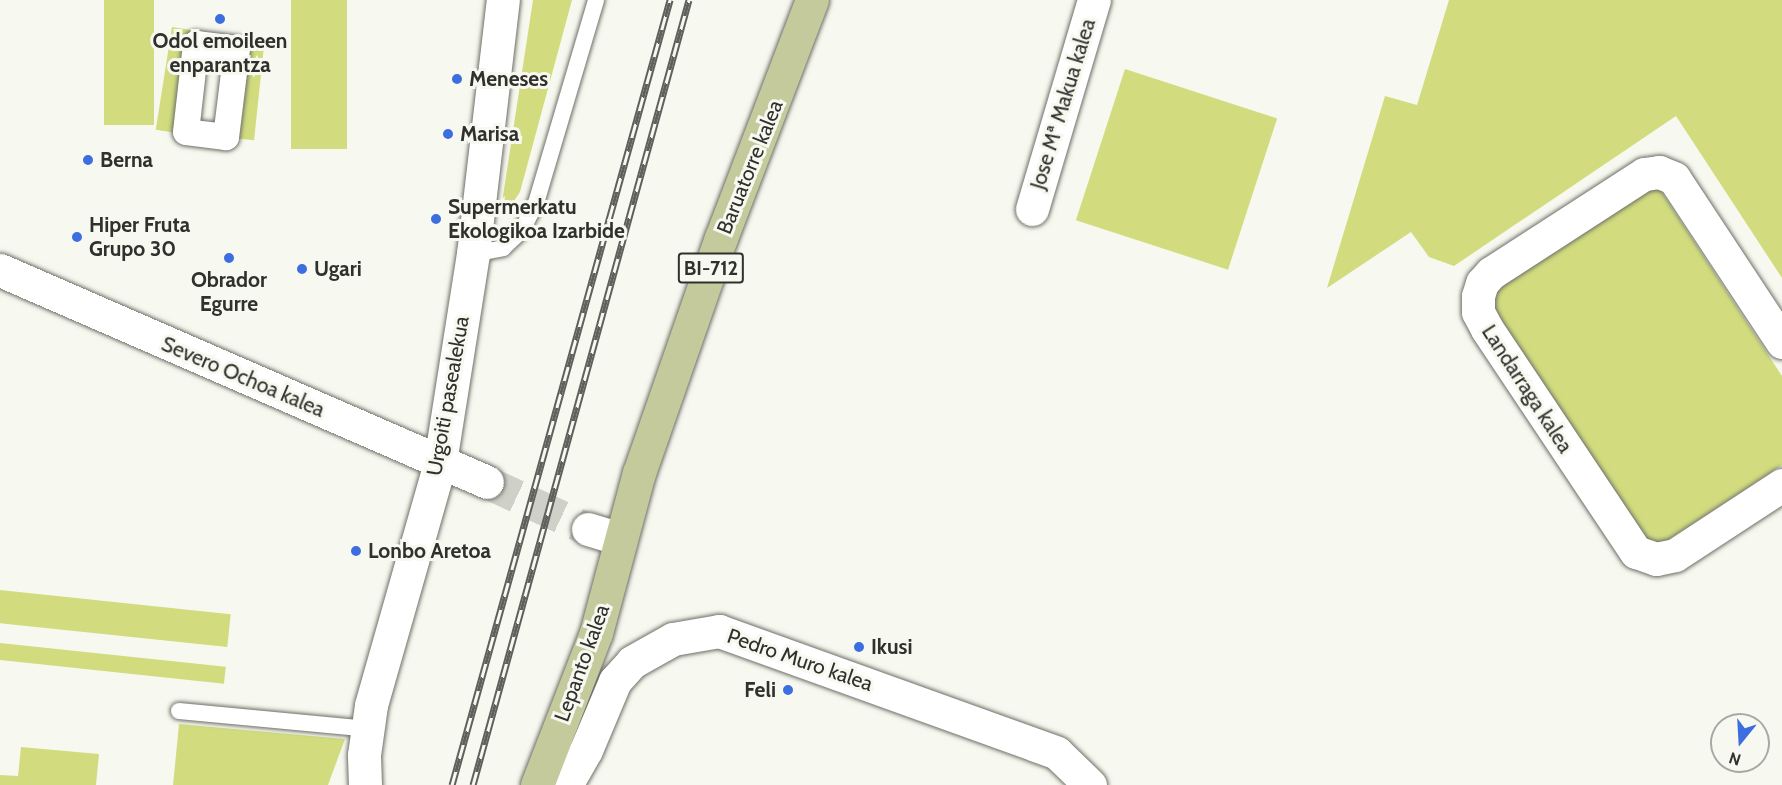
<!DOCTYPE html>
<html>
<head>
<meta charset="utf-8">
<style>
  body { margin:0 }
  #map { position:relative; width:1782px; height:785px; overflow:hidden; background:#f7f9f0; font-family:Cabin,sans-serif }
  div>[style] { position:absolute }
  .green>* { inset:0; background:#d2dc7f; transform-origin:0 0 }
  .minor-tunnel>* { height:33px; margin-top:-16.5px; transform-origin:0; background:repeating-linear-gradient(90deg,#cfd1c9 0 33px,transparent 0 49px) }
  .roads { filter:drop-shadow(0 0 2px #6e6f67) drop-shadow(0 0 2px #6e6f67) }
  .service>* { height:16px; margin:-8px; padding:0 8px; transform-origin:8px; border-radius:8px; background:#fff }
  .pedestrian>* { height:26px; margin:-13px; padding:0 13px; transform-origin:13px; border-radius:13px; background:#fff }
  .minor>* { height:33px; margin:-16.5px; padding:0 16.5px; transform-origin:16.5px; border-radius:16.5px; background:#fff }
  .primary>* { height:33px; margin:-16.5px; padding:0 16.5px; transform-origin:16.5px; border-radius:16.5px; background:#c5ca9d }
  .rail>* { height:7px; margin-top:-3.5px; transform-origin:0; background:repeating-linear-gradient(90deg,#f7f9f0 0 14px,#5f605b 0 28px); box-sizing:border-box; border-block:2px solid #5f605b }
  .dots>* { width:16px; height:16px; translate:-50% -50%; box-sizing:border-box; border:3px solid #f7f9f0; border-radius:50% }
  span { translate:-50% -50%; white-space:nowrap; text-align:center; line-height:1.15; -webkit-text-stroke:6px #f7f9f0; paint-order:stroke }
  .shield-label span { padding:2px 4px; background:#f7f9f0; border:2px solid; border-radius:4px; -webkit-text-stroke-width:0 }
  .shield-label { font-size:20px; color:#30302d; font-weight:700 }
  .poi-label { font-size:21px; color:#30302d; font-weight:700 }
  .left { translate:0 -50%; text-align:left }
  .right { translate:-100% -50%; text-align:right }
  .street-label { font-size:21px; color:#30302d }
  .north { position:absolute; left:1710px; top:713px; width:60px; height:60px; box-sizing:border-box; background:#f7f9f0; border:2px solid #a7a9a2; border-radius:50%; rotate:198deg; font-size:16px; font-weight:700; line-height:24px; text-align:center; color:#30302d }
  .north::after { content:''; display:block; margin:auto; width:21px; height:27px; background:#3d6edf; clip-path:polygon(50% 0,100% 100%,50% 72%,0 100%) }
</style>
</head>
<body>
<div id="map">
  <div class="green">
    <i style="left:104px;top:0;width:50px;height:125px"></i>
    <i style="left:291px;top:0;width:56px;height:149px"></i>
    <i style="clip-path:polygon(533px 0,572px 0,520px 192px,512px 204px,501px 209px)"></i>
    <i style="clip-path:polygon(1449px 0,1782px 0,1782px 278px,1676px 116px,1454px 266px,1429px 257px,1411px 232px,1327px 288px,1385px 96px,1417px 105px)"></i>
    <i style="left:172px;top:27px;width:26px;height:104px;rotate:9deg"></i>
    <i style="left:238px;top:35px;width:27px;height:103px;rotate:6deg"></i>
    <i style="left:1125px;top:69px;width:160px;height:159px;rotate:18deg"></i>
    <i style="clip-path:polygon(1650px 188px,1661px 191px,1782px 376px,1782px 465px,1654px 549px,1644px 546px,1485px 304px,1487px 294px)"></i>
    <i style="left:0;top:590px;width:232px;height:33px;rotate:6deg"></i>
    <i style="left:0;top:643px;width:227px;height:17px;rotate:6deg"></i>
    <i style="clip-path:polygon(179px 724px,345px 739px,328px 785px,173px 785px)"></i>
    <i style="clip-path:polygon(21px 747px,99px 754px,96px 785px,0 785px,0 775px,18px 776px)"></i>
  </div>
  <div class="minor-tunnel">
    <i style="left:487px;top:482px;width:111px;rotate:25deg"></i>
  </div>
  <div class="roads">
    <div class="service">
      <i style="left:473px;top:254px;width:31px;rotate:-11deg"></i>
      <i style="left:503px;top:248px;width:26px;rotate:-43deg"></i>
      <i style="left:522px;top:230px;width:30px;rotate:-63deg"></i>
      <i style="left:536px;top:203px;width:212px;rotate:-73.5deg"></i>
      <i style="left:179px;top:711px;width:190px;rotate:5.4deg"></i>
    </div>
    <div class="pedestrian">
      <i style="left:196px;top:44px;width:41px;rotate:7deg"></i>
      <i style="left:237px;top:49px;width:89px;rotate:97.1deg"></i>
      <i style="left:226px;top:137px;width:40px;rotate:-172.9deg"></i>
      <i style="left:186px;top:132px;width:89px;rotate:-83.5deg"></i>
    </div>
    <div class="minor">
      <i style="left:1032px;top:209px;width:218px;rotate:-73.5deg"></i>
      <i style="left:0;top:270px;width:531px;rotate:23.52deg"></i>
      <i style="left:1782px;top:342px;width:196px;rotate:-123.4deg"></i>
      <i style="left:1674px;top:178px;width:16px;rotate:-158deg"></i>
      <i style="left:1659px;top:172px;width:15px;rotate:172deg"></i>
      <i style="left:1644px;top:174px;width:182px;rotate:147.1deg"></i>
      <i style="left:1491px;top:273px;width:13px;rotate:132deg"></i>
      <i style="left:1482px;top:283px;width:14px;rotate:107deg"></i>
      <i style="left:1478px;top:296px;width:16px;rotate:90deg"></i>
      <i style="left:1478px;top:312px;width:19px;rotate:62deg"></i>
      <i style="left:1487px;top:329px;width:268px;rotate:56.3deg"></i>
      <i style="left:1636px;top:552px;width:21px;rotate:19deg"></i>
      <i style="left:1656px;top:559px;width:19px;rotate:-12deg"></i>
      <i style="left:1675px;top:555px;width:128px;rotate:-33.2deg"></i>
      <i style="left:588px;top:529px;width:34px;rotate:17deg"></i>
      <i style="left:365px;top:785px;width:30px;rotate:-92deg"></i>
      <i style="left:364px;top:755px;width:50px;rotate:-82deg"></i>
      <i style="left:371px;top:705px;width:253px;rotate:-74.1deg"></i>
      <i style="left:440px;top:462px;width:211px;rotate:-81deg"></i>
      <i style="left:473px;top:254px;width:256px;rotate:-83.3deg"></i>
      <i style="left:566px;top:785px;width:40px;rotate:-60.3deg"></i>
      <i style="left:586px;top:750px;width:75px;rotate:-67.2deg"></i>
      <i style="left:615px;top:681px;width:25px;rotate:-48deg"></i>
      <i style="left:632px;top:662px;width:47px;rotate:-29.3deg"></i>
      <i style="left:673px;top:639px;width:47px;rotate:-9.9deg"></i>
      <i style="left:719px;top:631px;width:359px;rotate:19.8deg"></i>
      <i style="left:1057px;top:753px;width:46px;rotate:44.1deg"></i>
    </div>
    <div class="primary">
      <i style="left:537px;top:785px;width:163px;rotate:-68.8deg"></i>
      <i style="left:596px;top:633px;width:166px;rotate:-75deg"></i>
      <i style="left:639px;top:473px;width:249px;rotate:-70.8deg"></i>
      <i style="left:721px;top:238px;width:255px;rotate:-69.1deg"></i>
    </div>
  </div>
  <div class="rail">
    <i style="left:452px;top:785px;width:815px;rotate:-74.48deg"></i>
    <i style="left:473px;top:785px;width:814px;rotate:-74.62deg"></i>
  </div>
  <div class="dots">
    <i style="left:220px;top:19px;background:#3d6edf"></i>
    <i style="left:457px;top:79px;background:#3d6edf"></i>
    <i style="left:448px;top:134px;background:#3d6edf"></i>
    <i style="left:88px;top:160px;background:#3d6edf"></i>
    <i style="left:436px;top:219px;background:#3d6edf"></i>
    <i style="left:77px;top:237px;background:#3d6edf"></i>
    <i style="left:229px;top:258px;background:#3d6edf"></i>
    <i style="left:302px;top:269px;background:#3d6edf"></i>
    <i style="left:356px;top:551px;background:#3d6edf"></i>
    <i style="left:859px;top:647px;background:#3d6edf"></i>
    <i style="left:788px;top:690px;background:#3d6edf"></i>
  </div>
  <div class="shield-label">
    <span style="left:711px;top:268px">BI-712</span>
  </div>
  <div class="poi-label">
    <span style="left:220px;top:53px">Odol emoileen<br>enparantza</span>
    <span class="left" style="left:469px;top:79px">Meneses</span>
    <span class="left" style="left:460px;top:134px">Marisa</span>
    <span class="left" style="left:100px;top:160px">Berna</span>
    <span class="left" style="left:448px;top:219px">Supermerkatu<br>Ekologikoa Izarbide</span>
    <span class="left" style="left:89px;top:237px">Hiper Fruta<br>Grupo 30</span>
    <span class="left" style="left:314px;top:269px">Ugari</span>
    <span style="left:229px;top:292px">Obrador<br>Egurre</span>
    <span class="left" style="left:368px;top:551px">Lonbo Aretoa</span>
    <span class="left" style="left:871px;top:647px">Ikusi</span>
    <span class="right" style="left:776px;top:690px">Feli</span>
  </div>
  <div class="street-label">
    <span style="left:1063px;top:104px;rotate:-73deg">Jose Mª Makua kalea</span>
    <span style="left:750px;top:167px;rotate:-68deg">Baruatorre kalea</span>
    <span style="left:243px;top:377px;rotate:23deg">Severo Ochoa kalea</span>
    <span style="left:1527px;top:389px;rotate:57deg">Landarraga kalea</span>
    <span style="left:448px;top:396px;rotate:-80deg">Urgoiti pasealekua</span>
    <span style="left:800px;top:660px;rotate:19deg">Pedro Muro kalea</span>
    <span style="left:582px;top:663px;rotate:-70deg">Lepanto kalea</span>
  </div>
  <div class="north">N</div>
</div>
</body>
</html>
